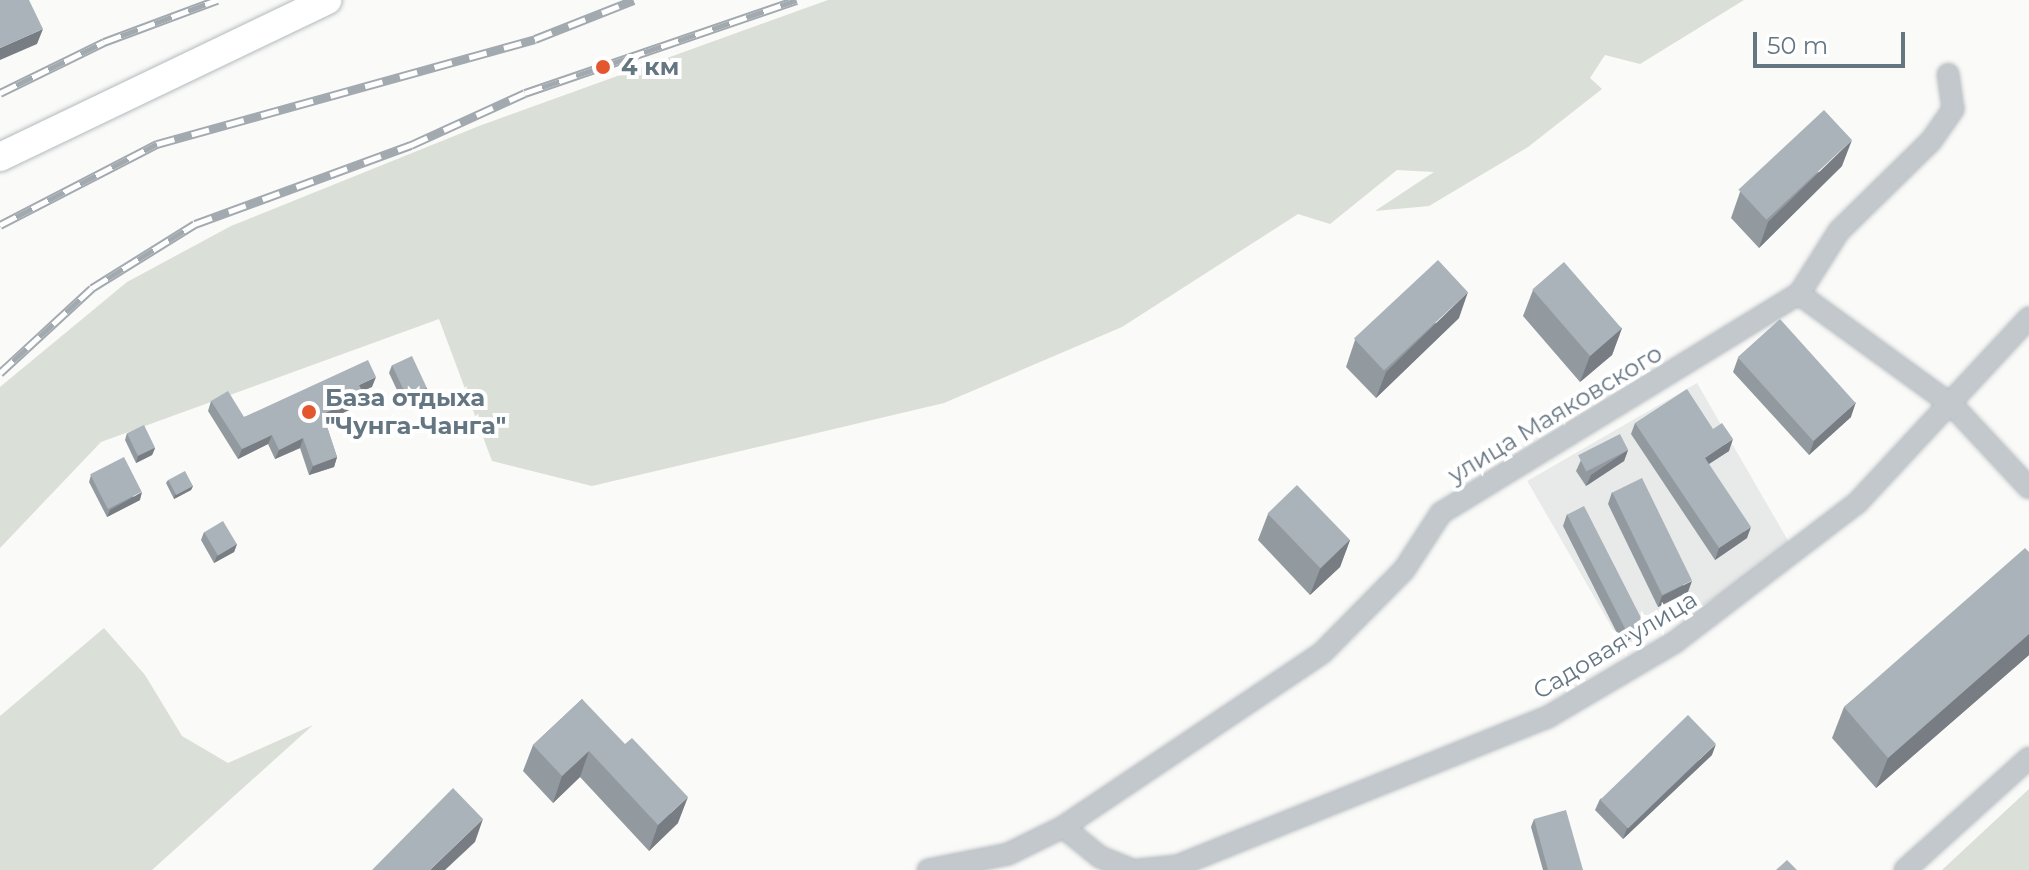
<!DOCTYPE html>
<html>
<head>
<meta charset="utf-8">
<style>
  body { margin:0 }
  #map { position:relative; width:2029px; height:870px; overflow:hidden; background:#fafaf8; font-family:Montserrat,sans-serif }
  div>[style] { position:absolute }
  .built>* { inset:0; background:#e8e9e9; transform-origin:0 0 }
  .green>* { inset:0; background:#dadfd7 }
  .roads { filter:drop-shadow(0 0 2px #b3babf) drop-shadow(0 0 2px #b3babf) }
  .street>* { height:20px; margin:-10px; padding:0 10px; transform-origin:10px; border-radius:10px; background:#c3c8cc }
  .secondary>* { height:28px; margin:-14px; padding:0 14px; transform-origin:14px; border-radius:14px; background:#fff }
  .rail>* { height:9px; margin-top:-4.5px; transform-origin:0; background:repeating-linear-gradient(90deg,#fff 0 18px,#a2aab0 0 36px); box-sizing:border-box; border-block:2px solid #a2aab0 }
  .wall>* { inset:0; background:#929a9f }
  .shaded-wall>* { inset:0; background:#777d82 }
  .building>* { inset:0; background:#aab3b9; transform-origin:0 0 }
  .dots>* { width:22px; height:22px; translate:-50% -50%; box-sizing:border-box; border:4px solid #fff; border-radius:50% }
  span { translate:-50% -50%; white-space:nowrap; text-align:center; line-height:1.15; -webkit-text-stroke:8px #fff; paint-order:stroke }
  .poi-label { font-size:24px; color:#657683; font-weight:700 }
  .left { translate:0 -50%; text-align:left }
  .street-label { font-size:24px; color:#657683 }
  .scale { position:absolute; left:1753px; top:32px; width:152px; height:36px; box-sizing:border-box; border:4px solid #657683; border-top:0; padding-left:10px; font-size:24px; line-height:28px; white-space:nowrap; color:#657683; -webkit-text-stroke:6px #fff; paint-order:stroke }
</style>
</head>
<body>
<div id="map">
  <div class="built">
    <i style="left:1697px;top:383px;width:195px;height:196px;rotate:60deg"></i>
  </div>
  <div class="green">
    <i style="clip-path:polygon(828px 0,1744px 0,1640px 64px,1605px 55px,1590px 78px,1602px 89px,1528px 147px,1429px 206px,1375px 211px,1434px 172px,1397px 170px,1330px 224px,1298px 214px,1122px 327px,944px 403px,592px 486px,492px 461px,439px 319px,101px 442px,0 548px,0 387px,127px 282px,231px 226px,479px 126px)"></i>
    <i style="clip-path:polygon(104px 628px,145px 675px,182px 736px,228px 763px,313px 725px,152px 870px,0 870px,0 716px)"></i>
    <i style="clip-path:polygon(2029px 789px,2029px 870px,1942px 870px)"></i>
  </div>
  <div class="roads">
    <div class="street">
      <i style="left:1799px;top:294px;width:189px;rotate:36deg"></i>
      <i style="left:1952px;top:405px;width:113px;rotate:47.1deg"></i>
      <i style="left:1063px;top:827px;width:48px;rotate:39deg"></i>
      <i style="left:1100px;top:857px;width:35px;rotate:22deg"></i>
      <i style="left:928px;top:870px;width:82px;rotate:-11.3deg"></i>
      <i style="left:1008px;top:854px;width:61px;rotate:-26.1deg"></i>
      <i style="left:1063px;top:827px;width:313px;rotate:-33.9deg"></i>
      <i style="left:1323px;top:652px;width:115px;rotate:-45.4deg"></i>
      <i style="left:1404px;top:570px;width:68px;rotate:-57deg"></i>
      <i style="left:1441px;top:513px;width:420px;rotate:-31.5deg"></i>
      <i style="left:1799px;top:294px;width:75px;rotate:-57.6deg"></i>
      <i style="left:1839px;top:231px;width:129px;rotate:-44.4deg"></i>
      <i style="left:1931px;top:141px;width:39px;rotate:-55deg"></i>
      <i style="left:1953px;top:109px;width:35px;rotate:-98deg"></i>
      <i style="left:1138px;top:870px;width:39px;rotate:-6deg"></i>
      <i style="left:1177px;top:866px;width:398px;rotate:-21.9deg"></i>
      <i style="left:1546px;top:718px;width:150px;rotate:-30.5deg"></i>
      <i style="left:1675px;top:642px;width:229px;rotate:-37.4deg"></i>
      <i style="left:1857px;top:503px;width:253px;rotate:-47.1deg"></i>
      <i style="left:1905px;top:870px;width:167px;rotate:-42.1deg"></i>
    </div>
    <div class="secondary">
      <i style="left:0;top:157px;width:363px;rotate:-25.6deg"></i>
    </div>
  </div>
  <div class="rail">
    <i style="left:0;top:93px;width:116px;rotate:-26.1deg"></i>
    <i style="left:104px;top:42px;width:121px;rotate:-20.4deg"></i>
    <i style="left:0;top:225px;width:177px;rotate:-27.3deg"></i>
    <i style="left:157px;top:144px;width:392px;rotate:-15.5deg"></i>
    <i style="left:535px;top:39px;width:106px;rotate:-21.5deg"></i>
    <i style="left:0;top:373px;width:125px;rotate:-42.7deg"></i>
    <i style="left:92px;top:288px;width:121px;rotate:-31.9deg"></i>
    <i style="left:195px;top:224px;width:230px;rotate:-20.1deg"></i>
    <i style="left:411px;top:145px;width:125px;rotate:-24.5deg"></i>
    <i style="left:525px;top:93px;width:287px;rotate:-18.9deg"></i>
  </div>
  <div class="wall">
    <i style="clip-path:polygon(1842px 166px,1759px 248px,1731px 218px,1740px 192px)"></i>
    <i style="clip-path:polygon(1533px 290px,1622px 328px,1612px 355px,1580px 382px,1523px 316px)"></i>
    <i style="clip-path:polygon(1459px 318px,1376px 398px,1346px 367px,1355px 340px)"></i>
    <i style="clip-path:polygon(1738px 358px,1851px 417px,1809px 455px,1733px 372px)"></i>
    <i style="clip-path:polygon(392px 365px,427px 388px,424px 395px,404px 405px,389px 373px)"></i>
    <i style="clip-path:polygon(372px 387px,362px 391px,364px 395px,360px 405px,325px 421px,337px 457px,334px 467px,309px 475px,300px 448px,275px 459px,268px 444px,238px 459px,208px 411px,211px 401px,244px 417px)"></i>
    <i style="clip-path:polygon(1635px 423px,1713px 429px,1729px 451px,1709px 464px,1747px 538px,1715px 560px,1631px 434px)"></i>
    <i style="clip-path:polygon(127px 433px,155px 448px,152px 455px,136px 463px,125px 440px)"></i>
    <i style="clip-path:polygon(1628px 450px,1624px 461px,1586px 486px,1576px 471px,1581px 460px)"></i>
    <i style="clip-path:polygon(91px 475px,140px 500px,107px 517px,89px 482px)"></i>
    <i style="clip-path:polygon(168px 480px,193px 486px,191px 490px,174px 499px,166px 483px)"></i>
    <i style="clip-path:polygon(1612px 492px,1688px 592px,1658px 607px,1608px 504px)"></i>
    <i style="clip-path:polygon(1268px 514px,1350px 540px,1340px 567px,1310px 595px,1258px 540px)"></i>
    <i style="clip-path:polygon(1567px 514px,1643px 624px,1639px 635px,1622px 643px,1563px 526px)"></i>
    <i style="clip-path:polygon(204px 532px,237px 544px,234px 552px,214px 563px,201px 540px)"></i>
    <i style="clip-path:polygon(2029px 552px,2029px 655px,1876px 788px,1832px 738px,1844px 707px)"></i>
    <i style="clip-path:polygon(582px 699px,678px 823px,649px 851px,580px 777px,553px 803px,523px 771px,533px 745px)"></i>
    <i style="clip-path:polygon(1712px 755px,1623px 839px,1595px 810px,1600px 799px)"></i>
    <i style="clip-path:polygon(1534px 819px,1583px 870px,1543px 870px,1531px 827px)"></i>
  </div>
  <div class="shaded-wall">
    <i style="clip-path:polygon(43px 29px,37px 44px,0 60px,0 48px)"></i>
    <i style="clip-path:polygon(1852px 140px,1842px 166px,1759px 248px,1768px 222px)"></i>
    <i style="clip-path:polygon(1468px 292px,1459px 318px,1376px 398px,1386px 372px)"></i>
    <i style="clip-path:polygon(1622px 328px,1612px 355px,1580px 382px,1590px 356px)"></i>
    <i style="clip-path:polygon(376px 377px,372px 387px,355px 394px,359px 385px)"></i>
    <i style="clip-path:polygon(427px 388px,424px 395px,404px 405px,407px 397px)"></i>
    <i style="clip-path:polygon(364px 395px,360px 405px,319px 424px,323px 414px)"></i>
    <i style="clip-path:polygon(1856px 402px,1851px 417px,1809px 455px,1814px 441px)"></i>
    <i style="clip-path:polygon(272px 435px,268px 444px,238px 459px,242px 449px)"></i>
    <i style="clip-path:polygon(303px 438px,300px 448px,275px 459px,279px 450px)"></i>
    <i style="clip-path:polygon(1733px 439px,1729px 451px,1701px 469px,1705px 458px)"></i>
    <i style="clip-path:polygon(155px 448px,152px 455px,136px 463px,138px 456px)"></i>
    <i style="clip-path:polygon(1628px 450px,1624px 461px,1586px 486px,1591px 475px)"></i>
    <i style="clip-path:polygon(337px 457px,334px 467px,309px 475px,313px 466px)"></i>
    <i style="clip-path:polygon(193px 486px,191px 490px,174px 499px,175px 495px)"></i>
    <i style="clip-path:polygon(142px 492px,140px 500px,107px 517px,110px 510px)"></i>
    <i style="clip-path:polygon(1751px 527px,1747px 538px,1715px 560px,1719px 548px)"></i>
    <i style="clip-path:polygon(1350px 540px,1340px 567px,1310px 595px,1320px 569px)"></i>
    <i style="clip-path:polygon(237px 544px,234px 552px,214px 563px,217px 556px)"></i>
    <i style="clip-path:polygon(1692px 581px,1688px 592px,1658px 607px,1662px 596px)"></i>
    <i style="clip-path:polygon(1643px 624px,1639px 635px,1622px 643px,1626px 632px)"></i>
    <i style="clip-path:polygon(2029px 634px,2029px 655px,1876px 788px,1888px 758px)"></i>
    <i style="clip-path:polygon(1716px 744px,1712px 755px,1623px 839px,1627px 828px)"></i>
    <i style="clip-path:polygon(589px 751px,580px 777px,553px 803px,562px 776px)"></i>
    <i style="clip-path:polygon(688px 797px,678px 823px,649px 851px,658px 825px)"></i>
    <i style="clip-path:polygon(483px 819px,475px 842px,445px 870px,430px 870px)"></i>
  </div>
  <div class="building">
    <i style="clip-path:polygon(0 0,29px 0,43px 29px,0 48px)"></i>
    <i style="left:1824px;top:110px;width:41px;height:117px;rotate:47deg"></i>
    <i style="left:1438px;top:260px;width:44px;height:115px;rotate:47deg"></i>
    <i style="left:1564px;top:262px;width:88px;height:42px;rotate:49deg"></i>
    <i style="left:1780px;top:319px;width:113px;height:57px;rotate:48deg"></i>
    <i style="left:412px;top:356px;width:35px;height:22px;rotate:65deg"></i>
    <i style="clip-path:polygon(368px 360px,376px 377px,359px 385px,364px 395px,323px 414px,337px 457px,313px 466px,303px 438px,279px 450px,272px 435px,242px 449px,211px 401px,228px 391px,244px 417px)"></i>
    <i style="clip-path:polygon(1687px 389px,1713px 429px,1722px 423px,1733px 439px,1705px 458px,1751px 527px,1719px 548px,1635px 423px)"></i>
    <i style="left:144px;top:425px;width:25px;height:19px;rotate:64deg"></i>
    <i style="left:1620px;top:434px;width:18px;height:47px;rotate:63deg"></i>
    <i style="left:124px;top:457px;width:39px;height:38px;rotate:63deg"></i>
    <i style="left:185px;top:471px;width:17px;height:19px;rotate:62deg"></i>
    <i style="left:1642px;top:478px;width:114px;height:33px;rotate:64deg"></i>
    <i style="left:1297px;top:485px;width:76px;height:41px;rotate:46deg"></i>
    <i style="left:1584px;top:506px;width:132px;height:19px;rotate:63deg"></i>
    <i style="left:223px;top:521px;width:27px;height:22px;rotate:59deg"></i>
    <i style="clip-path:polygon(2025px 548px,2029px 552px,2029px 634px,1888px 758px,1844px 707px)"></i>
    <i style="clip-path:polygon(582px 699px,625px 744px,632px 738px,688px 797px,658px 825px,589px 751px,562px 776px,533px 745px)"></i>
    <i style="left:1688px;top:715px;width:40px;height:122px;rotate:46deg"></i>
    <i style="clip-path:polygon(453px 788px,483px 819px,430px 870px,372px 870px)"></i>
    <i style="clip-path:polygon(1566px 810px,1583px 870px,1548px 870px,1534px 819px)"></i>
    <i style="clip-path:polygon(1787px 860px,1797px 870px,1776px 870px)"></i>
  </div>
  <div class="dots">
    <i style="left:603px;top:67px;background:#e4572e"></i>
    <i style="left:309px;top:412px;background:#e4572e"></i>
  </div>
  <div class="poi-label">
    <span class="left" style="left:621px;top:67px">4 км</span>
    <span class="left" style="left:325px;top:412px">База отдыха<br>"Чунга-Чанга"</span>
  </div>
  <div class="street-label">
    <span style="left:1555px;top:414px;rotate:-31deg">улица Маяковского</span>
    <span style="left:1615px;top:645px;rotate:-31deg">Садовая улица</span>
  </div>
  <div class="scale">50 m</div>
</div>
</body>
</html>
